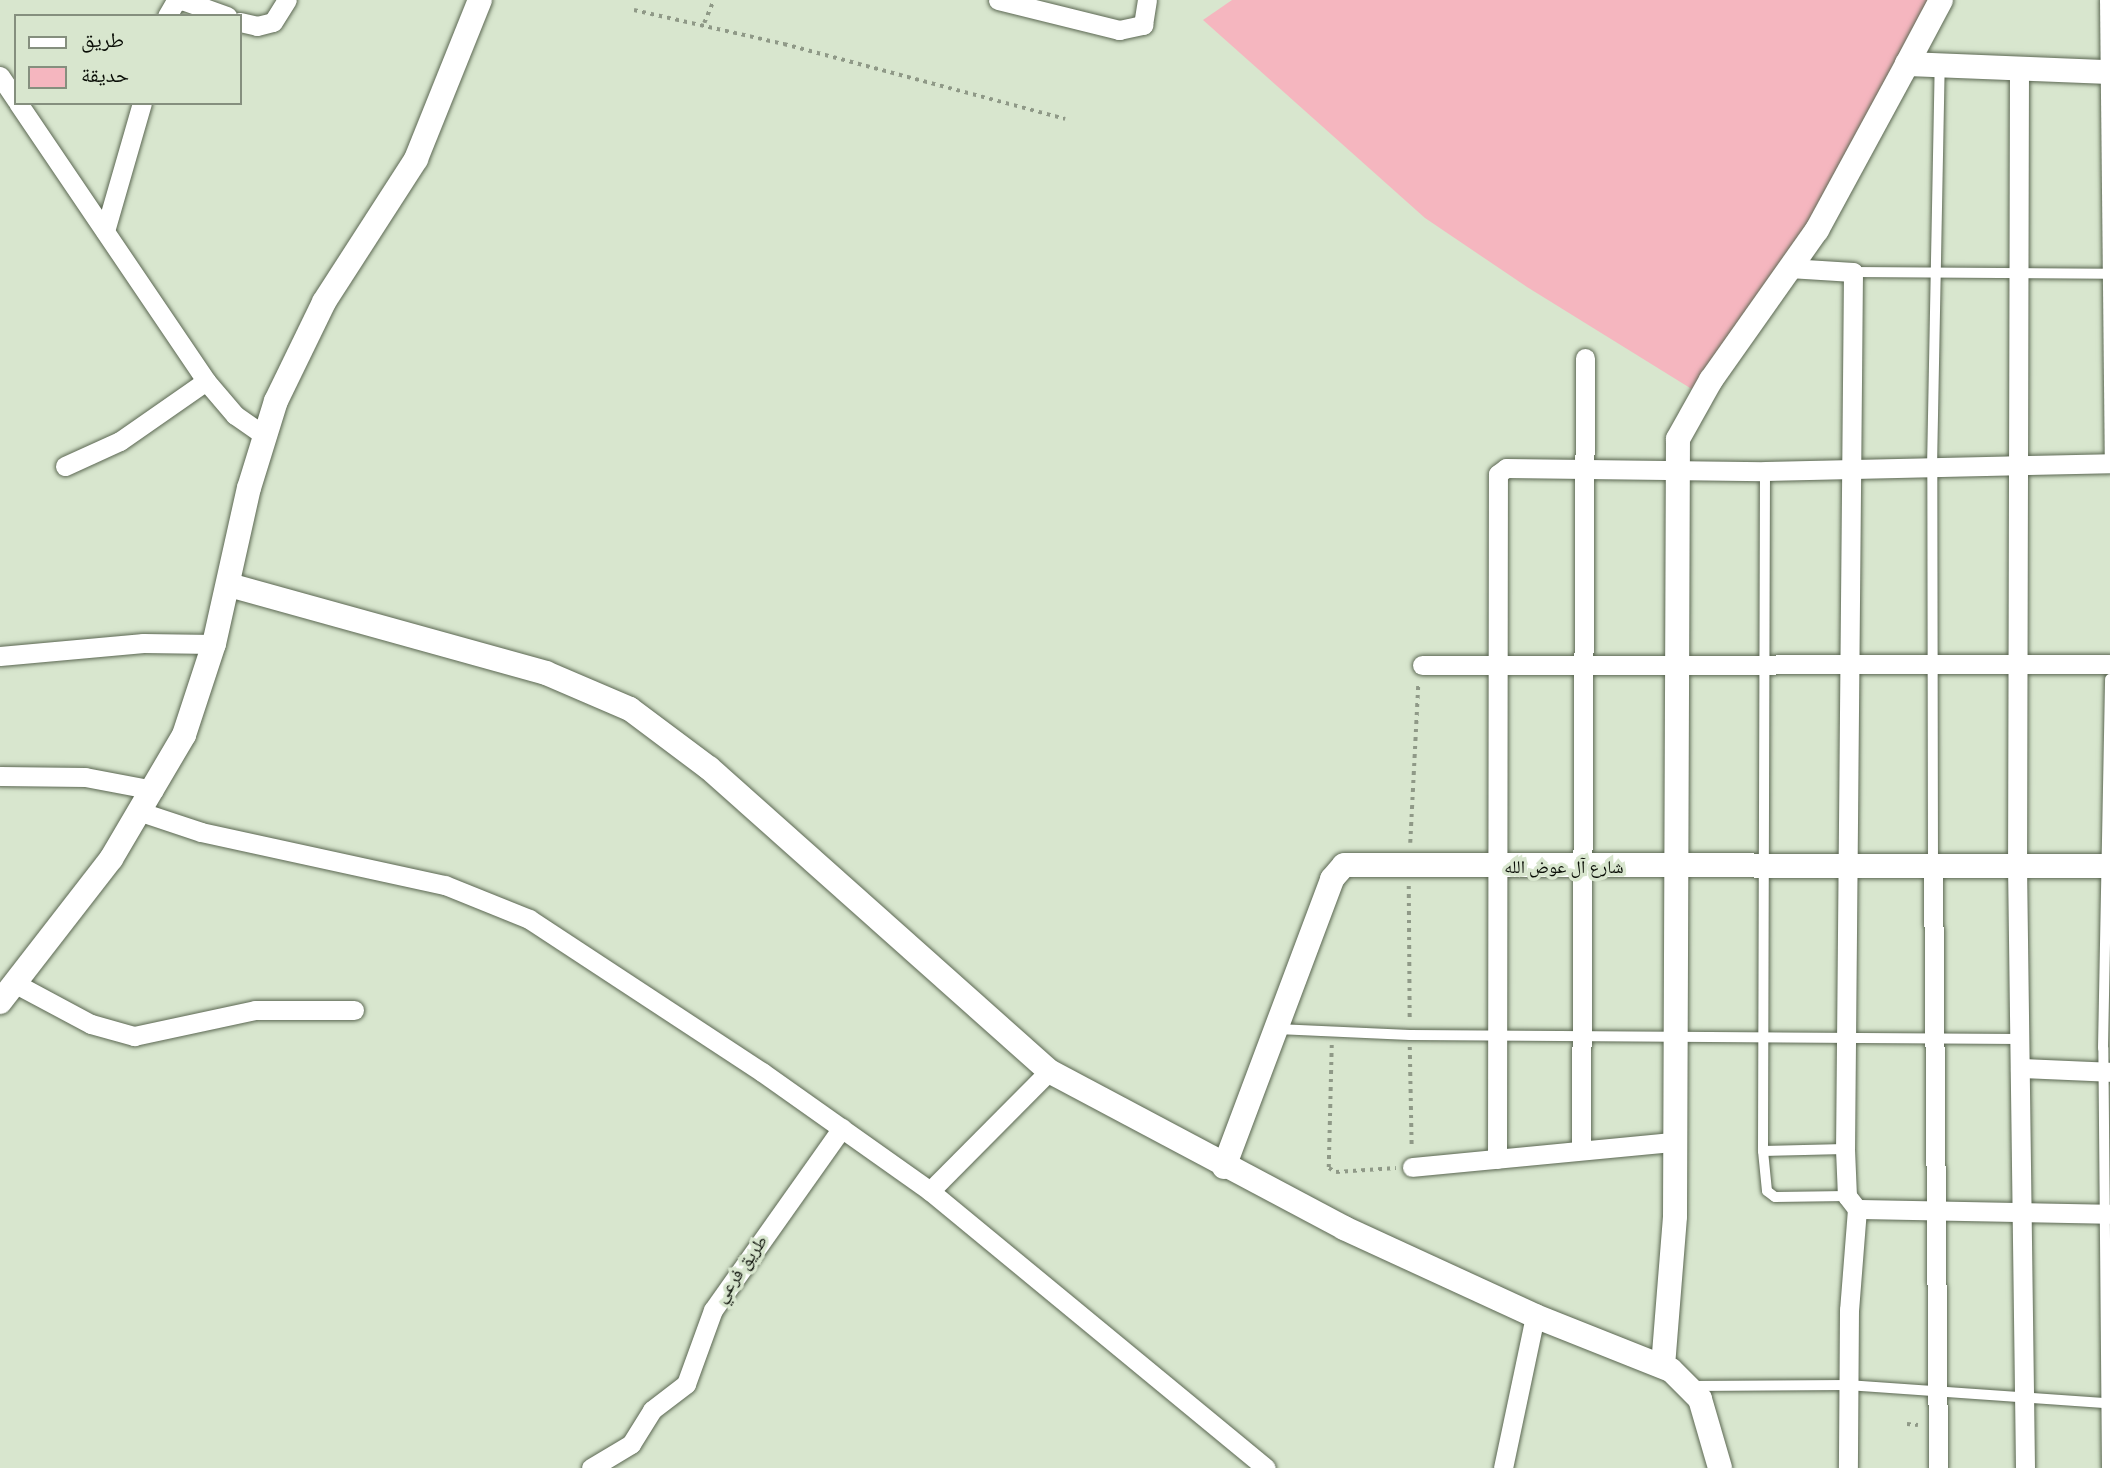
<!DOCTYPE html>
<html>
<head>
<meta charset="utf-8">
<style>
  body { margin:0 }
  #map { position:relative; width:2110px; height:1468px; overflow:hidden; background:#d8e6ce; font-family:"Archivo Narrow","Noto Naskh Arabic",sans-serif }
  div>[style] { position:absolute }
  .green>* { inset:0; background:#f5b6bf }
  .path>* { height:3.5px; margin-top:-1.75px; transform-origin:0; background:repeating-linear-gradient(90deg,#8f9987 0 3.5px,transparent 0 8.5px) }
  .roads { filter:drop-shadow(0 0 2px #5b6752) drop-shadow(0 0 2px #5b6752) }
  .service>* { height:10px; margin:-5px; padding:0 5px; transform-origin:5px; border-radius:5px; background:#fff }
  .minor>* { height:19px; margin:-9.5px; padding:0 9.5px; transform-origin:9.5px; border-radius:9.5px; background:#fff }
  .tertiary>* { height:24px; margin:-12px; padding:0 12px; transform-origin:12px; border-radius:12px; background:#fff }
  span { translate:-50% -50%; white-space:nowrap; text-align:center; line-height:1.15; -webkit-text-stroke:7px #d8e6ce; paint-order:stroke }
  .street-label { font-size:18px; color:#090d06 }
  .legend { position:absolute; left:14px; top:14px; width:228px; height:91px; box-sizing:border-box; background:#d8e6ce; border:2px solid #858f7e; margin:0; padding:9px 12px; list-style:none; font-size:21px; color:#090d06 }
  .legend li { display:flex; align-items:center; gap:14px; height:35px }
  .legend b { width:35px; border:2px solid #858f7e }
</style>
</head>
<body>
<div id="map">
  <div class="green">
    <i style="clip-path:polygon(1232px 0,1940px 0,1810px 237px,1703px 396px,1527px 287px,1425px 218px,1203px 20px)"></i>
  </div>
  <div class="path">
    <i style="left:634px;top:10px;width:154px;rotate:12.8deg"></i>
    <i style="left:784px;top:44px;width:291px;rotate:14.9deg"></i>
    <i style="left:704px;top:23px;width:25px;rotate:-67deg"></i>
    <i style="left:1410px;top:843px;width:160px;rotate:-87.1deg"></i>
    <i style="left:1409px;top:886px;width:136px;rotate:89.6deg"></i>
    <i style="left:1332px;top:1045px;width:123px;rotate:91.4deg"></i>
    <i style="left:1329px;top:1168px;width:8px;rotate:30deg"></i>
    <i style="left:1336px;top:1172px;width:60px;rotate:-3.8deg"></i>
    <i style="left:1410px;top:1047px;width:101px;rotate:88.9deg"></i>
    <i style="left:1907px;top:1424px;width:11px;rotate:5deg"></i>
  </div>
  <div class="roads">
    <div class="service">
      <i style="left:2105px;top:0;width:458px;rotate:89.4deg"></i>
      <i style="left:1853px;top:272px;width:257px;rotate:0.4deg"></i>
      <i style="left:1765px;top:471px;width:680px;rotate:90.17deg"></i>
      <i style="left:1763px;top:1151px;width:40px;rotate:84.3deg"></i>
      <i style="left:1767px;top:1191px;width:10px;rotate:37deg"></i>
      <i style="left:1775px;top:1197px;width:72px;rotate:-0.8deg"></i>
      <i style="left:1933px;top:864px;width:396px;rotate:-90.1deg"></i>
      <i style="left:1932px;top:468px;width:401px;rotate:-88.9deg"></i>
      <i style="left:1277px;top:1029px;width:133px;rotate:2.6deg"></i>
      <i style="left:1410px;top:1035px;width:610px;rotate:0.38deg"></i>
      <i style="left:1763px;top:1151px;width:82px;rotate:-1.4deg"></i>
      <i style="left:1692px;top:1386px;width:155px;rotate:-0.4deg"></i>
      <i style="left:1847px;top:1385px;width:261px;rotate:4deg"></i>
      <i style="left:2107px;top:1468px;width:420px;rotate:-90.5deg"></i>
      <i style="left:2103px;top:1048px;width:369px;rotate:-88.9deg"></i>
    </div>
    <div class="minor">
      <i style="left:998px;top:0;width:125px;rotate:13.9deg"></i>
      <i style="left:1119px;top:30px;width:25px;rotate:-12deg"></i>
      <i style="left:1143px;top:25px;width:25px;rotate:-81deg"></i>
      <i style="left:167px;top:16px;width:16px;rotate:-60deg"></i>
      <i style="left:175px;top:2px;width:7px;rotate:-16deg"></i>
      <i style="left:182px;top:0;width:48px;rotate:19.6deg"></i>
      <i style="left:240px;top:22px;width:17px;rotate:13deg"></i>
      <i style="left:257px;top:26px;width:16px;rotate:-14deg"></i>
      <i style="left:273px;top:22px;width:26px;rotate:-58deg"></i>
      <i style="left:2019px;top:69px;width:795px;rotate:90.14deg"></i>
      <i style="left:2017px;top:864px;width:604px;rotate:89.24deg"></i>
      <i style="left:0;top:76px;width:29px;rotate:56deg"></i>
      <i style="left:18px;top:103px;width:336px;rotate:55.9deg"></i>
      <i style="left:206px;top:381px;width:45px;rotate:49.5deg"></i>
      <i style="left:235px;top:415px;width:35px;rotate:35deg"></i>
      <i style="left:105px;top:231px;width:133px;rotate:-73.9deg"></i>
      <i style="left:1789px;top:268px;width:64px;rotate:3.6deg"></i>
      <i style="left:1853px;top:272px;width:877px;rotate:90.52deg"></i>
      <i style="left:1845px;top:1149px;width:47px;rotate:87.6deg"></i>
      <i style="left:1847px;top:1196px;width:16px;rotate:52deg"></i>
      <i style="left:1857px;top:1209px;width:101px;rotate:94.5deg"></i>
      <i style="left:1849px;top:1310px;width:158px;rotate:90.4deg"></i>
      <i style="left:65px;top:466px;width:60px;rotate:-24.4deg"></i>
      <i style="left:120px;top:441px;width:105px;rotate:-34.9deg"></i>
      <i style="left:0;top:656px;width:144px;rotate:-5.2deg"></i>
      <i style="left:143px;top:643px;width:71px;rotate:0.8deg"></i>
      <i style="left:1422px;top:665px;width:688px;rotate:-0.08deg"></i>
      <i style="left:0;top:776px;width:85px;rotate:0.7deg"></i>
      <i style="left:85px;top:777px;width:70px;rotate:10.7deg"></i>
      <i style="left:141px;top:812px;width:63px;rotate:18.4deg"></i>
      <i style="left:201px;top:832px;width:250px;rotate:12.3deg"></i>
      <i style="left:445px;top:885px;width:91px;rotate:22deg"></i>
      <i style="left:529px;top:919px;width:279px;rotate:33.3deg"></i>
      <i style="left:762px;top:1072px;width:206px;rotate:35.3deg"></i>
      <i style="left:930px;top:1191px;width:435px;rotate:39.5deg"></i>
      <i style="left:1933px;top:865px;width:603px;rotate:89.52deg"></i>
      <i style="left:16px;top:984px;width:85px;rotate:28.1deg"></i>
      <i style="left:91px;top:1024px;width:45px;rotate:15.6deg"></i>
      <i style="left:134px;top:1036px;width:124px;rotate:-12.1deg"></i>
      <i style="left:255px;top:1010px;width:99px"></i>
      <i style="left:2020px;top:1068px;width:90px;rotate:2.5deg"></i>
      <i style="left:1581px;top:1150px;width:792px;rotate:-89.71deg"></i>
      <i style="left:1497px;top:1159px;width:685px;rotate:-89.92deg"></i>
      <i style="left:1498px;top:474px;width:10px;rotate:-37deg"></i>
      <i style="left:1506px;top:468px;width:259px;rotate:0.7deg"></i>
      <i style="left:1765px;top:471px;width:345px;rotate:-1.3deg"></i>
      <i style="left:1412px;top:1167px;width:262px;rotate:-5.5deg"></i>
      <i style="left:930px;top:1191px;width:169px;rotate:-45.2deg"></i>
      <i style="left:1857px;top:1209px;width:253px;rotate:1.1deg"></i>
      <i style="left:591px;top:1468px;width:47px;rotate:-31deg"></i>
      <i style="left:631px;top:1444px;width:40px;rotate:-58deg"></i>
      <i style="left:652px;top:1410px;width:43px;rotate:-37.4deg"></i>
      <i style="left:686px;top:1384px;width:79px;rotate:-70deg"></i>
      <i style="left:713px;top:1310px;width:223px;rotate:-54.7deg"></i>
      <i style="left:1503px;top:1468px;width:155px;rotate:-78.1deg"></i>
    </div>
    <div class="tertiary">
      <i style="left:1907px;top:64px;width:72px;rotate:-62deg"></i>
      <i style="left:229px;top:585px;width:329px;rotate:15.5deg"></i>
      <i style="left:546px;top:673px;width:91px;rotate:23.2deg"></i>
      <i style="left:630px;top:709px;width:99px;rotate:36.8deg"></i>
      <i style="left:709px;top:768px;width:455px;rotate:41.7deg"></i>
      <i style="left:1049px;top:1071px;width:334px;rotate:28deg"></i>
      <i style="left:1344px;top:1228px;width:210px;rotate:24.7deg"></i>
      <i style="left:1535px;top:1316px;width:146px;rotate:21.7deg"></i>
      <i style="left:1671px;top:1370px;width:41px;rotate:45deg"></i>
      <i style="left:1700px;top:1399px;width:72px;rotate:73.8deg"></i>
      <i style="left:0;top:1002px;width:181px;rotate:-52.2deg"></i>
      <i style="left:111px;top:859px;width:144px;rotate:-59.5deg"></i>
      <i style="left:184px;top:735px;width:96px;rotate:-71.8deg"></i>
      <i style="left:214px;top:644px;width:160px;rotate:-77.4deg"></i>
      <i style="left:249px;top:488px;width:91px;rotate:-72.8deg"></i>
      <i style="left:276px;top:401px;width:110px;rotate:-64.1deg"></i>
      <i style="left:324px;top:302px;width:170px;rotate:-57.2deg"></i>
      <i style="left:416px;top:159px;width:171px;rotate:-68.1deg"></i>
      <i style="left:1224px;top:1167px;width:308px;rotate:-69.4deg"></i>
      <i style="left:1332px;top:879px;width:18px;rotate:-49deg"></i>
      <i style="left:1344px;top:865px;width:766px;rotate:0.07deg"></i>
      <i style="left:1663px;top:1366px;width:150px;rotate:-85.4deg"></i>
      <i style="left:1675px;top:1216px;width:777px;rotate:-89.78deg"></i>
      <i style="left:1678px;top:439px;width:68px;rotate:-60.8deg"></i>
      <i style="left:1711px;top:380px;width:184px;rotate:-54.8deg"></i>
      <i style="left:1817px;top:230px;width:189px;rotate:-61.5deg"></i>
      <i style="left:1907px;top:64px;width:203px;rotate:2.3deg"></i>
    </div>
  </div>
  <div class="street-label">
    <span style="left:1564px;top:867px">شارع آل عوض الله</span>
    <span style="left:741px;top:1269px;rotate:-55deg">طريق فرعي</span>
  </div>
  <ul class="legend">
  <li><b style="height:9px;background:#fff"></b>طريق</li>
  <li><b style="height:19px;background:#f5b6bf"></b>حديقة</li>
  </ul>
</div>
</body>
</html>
